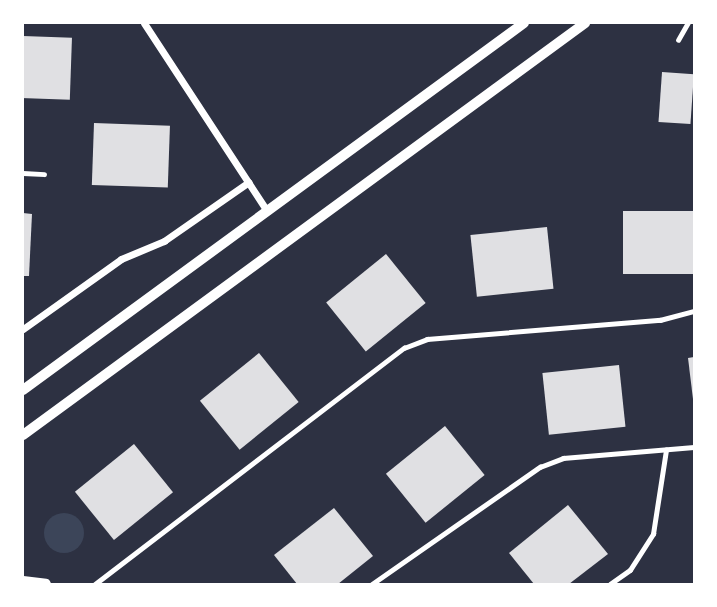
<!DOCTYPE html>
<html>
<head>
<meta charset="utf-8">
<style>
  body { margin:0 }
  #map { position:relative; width:717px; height:607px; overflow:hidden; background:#2d3142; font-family:"Golos Text",sans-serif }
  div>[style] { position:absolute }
  .green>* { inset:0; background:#3c4559 }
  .round { border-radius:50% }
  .building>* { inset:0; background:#e0e0e3; transform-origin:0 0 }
  .service>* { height:4.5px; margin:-2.25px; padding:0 2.25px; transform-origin:2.25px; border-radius:2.25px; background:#fff }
  .minor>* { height:7px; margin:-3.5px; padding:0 3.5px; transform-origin:3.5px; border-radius:3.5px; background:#fff }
  .tertiary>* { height:10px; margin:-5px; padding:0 5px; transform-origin:5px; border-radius:5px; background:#fff }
  .secondary>* { height:10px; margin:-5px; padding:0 5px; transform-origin:5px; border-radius:5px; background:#fff }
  span { translate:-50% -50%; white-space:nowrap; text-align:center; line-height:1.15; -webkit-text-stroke:5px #fff; paint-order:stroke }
  .frame { position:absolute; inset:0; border:24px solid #fff; pointer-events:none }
</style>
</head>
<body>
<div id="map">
  <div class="green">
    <i class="round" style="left:44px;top:513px;width:40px;height:40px"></i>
  </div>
  <div class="building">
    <i style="left:23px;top:36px;width:49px;height:62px;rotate:2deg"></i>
    <i style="left:662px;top:72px;width:32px;height:50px;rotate:4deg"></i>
    <i style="left:94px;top:123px;width:76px;height:62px;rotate:2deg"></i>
    <i style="left:694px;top:211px;width:63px;height:71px;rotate:90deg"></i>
    <i style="clip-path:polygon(23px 213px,32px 214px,29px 276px,23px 276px)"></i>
    <i style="left:547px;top:227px;width:62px;height:77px;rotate:84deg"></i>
    <i style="left:386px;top:254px;width:63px;height:77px;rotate:51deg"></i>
    <i style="left:259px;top:353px;width:63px;height:76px;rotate:51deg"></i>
    <i style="clip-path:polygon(694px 357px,694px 399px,693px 399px,688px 358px)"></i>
    <i style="left:619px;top:365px;width:62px;height:77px;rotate:84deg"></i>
    <i style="left:445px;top:426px;width:63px;height:76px;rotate:51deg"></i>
    <i style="left:134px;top:444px;width:62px;height:76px;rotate:51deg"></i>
    <i style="clip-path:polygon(568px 505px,608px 554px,569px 584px,534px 584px,509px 553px)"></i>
    <i style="clip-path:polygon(334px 508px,373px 556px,338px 584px,297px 584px,274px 555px)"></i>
  </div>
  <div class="service">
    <i style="left:678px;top:40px;width:20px;rotate:-60deg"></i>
    <i style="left:23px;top:173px;width:21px;rotate:3deg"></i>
    <i style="left:95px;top:584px;width:389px;rotate:-37.4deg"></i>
    <i style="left:404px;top:348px;width:25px;rotate:-21deg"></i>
    <i style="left:427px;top:339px;width:234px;rotate:-4.7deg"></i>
    <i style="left:660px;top:320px;width:35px;rotate:-15deg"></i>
    <i style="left:372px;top:584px;width:205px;rotate:-34.9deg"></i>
    <i style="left:540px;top:467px;width:25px;rotate:-21deg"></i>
    <i style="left:563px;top:458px;width:131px;rotate:-4.8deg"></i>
    <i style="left:610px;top:584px;width:24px;rotate:-35deg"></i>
    <i style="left:630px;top:570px;width:43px;rotate:-57.4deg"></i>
    <i style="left:653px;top:534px;width:85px;rotate:-81.2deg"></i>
  </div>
  <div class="minor">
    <i style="left:144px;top:23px;width:225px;rotate:56.8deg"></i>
    <i style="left:23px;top:329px;width:120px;rotate:-35.5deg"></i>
    <i style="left:121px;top:259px;width:47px;rotate:-22.7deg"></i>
    <i style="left:164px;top:241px;width:103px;rotate:-34.8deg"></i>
  </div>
  <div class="tertiary">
    <i style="left:23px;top:390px;width:621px;rotate:-36.22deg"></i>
    <i style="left:23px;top:435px;width:697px;rotate:-36.24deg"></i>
  </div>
  <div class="secondary">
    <i style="left:23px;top:581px;width:23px;rotate:7deg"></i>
  </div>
  <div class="frame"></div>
</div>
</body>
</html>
